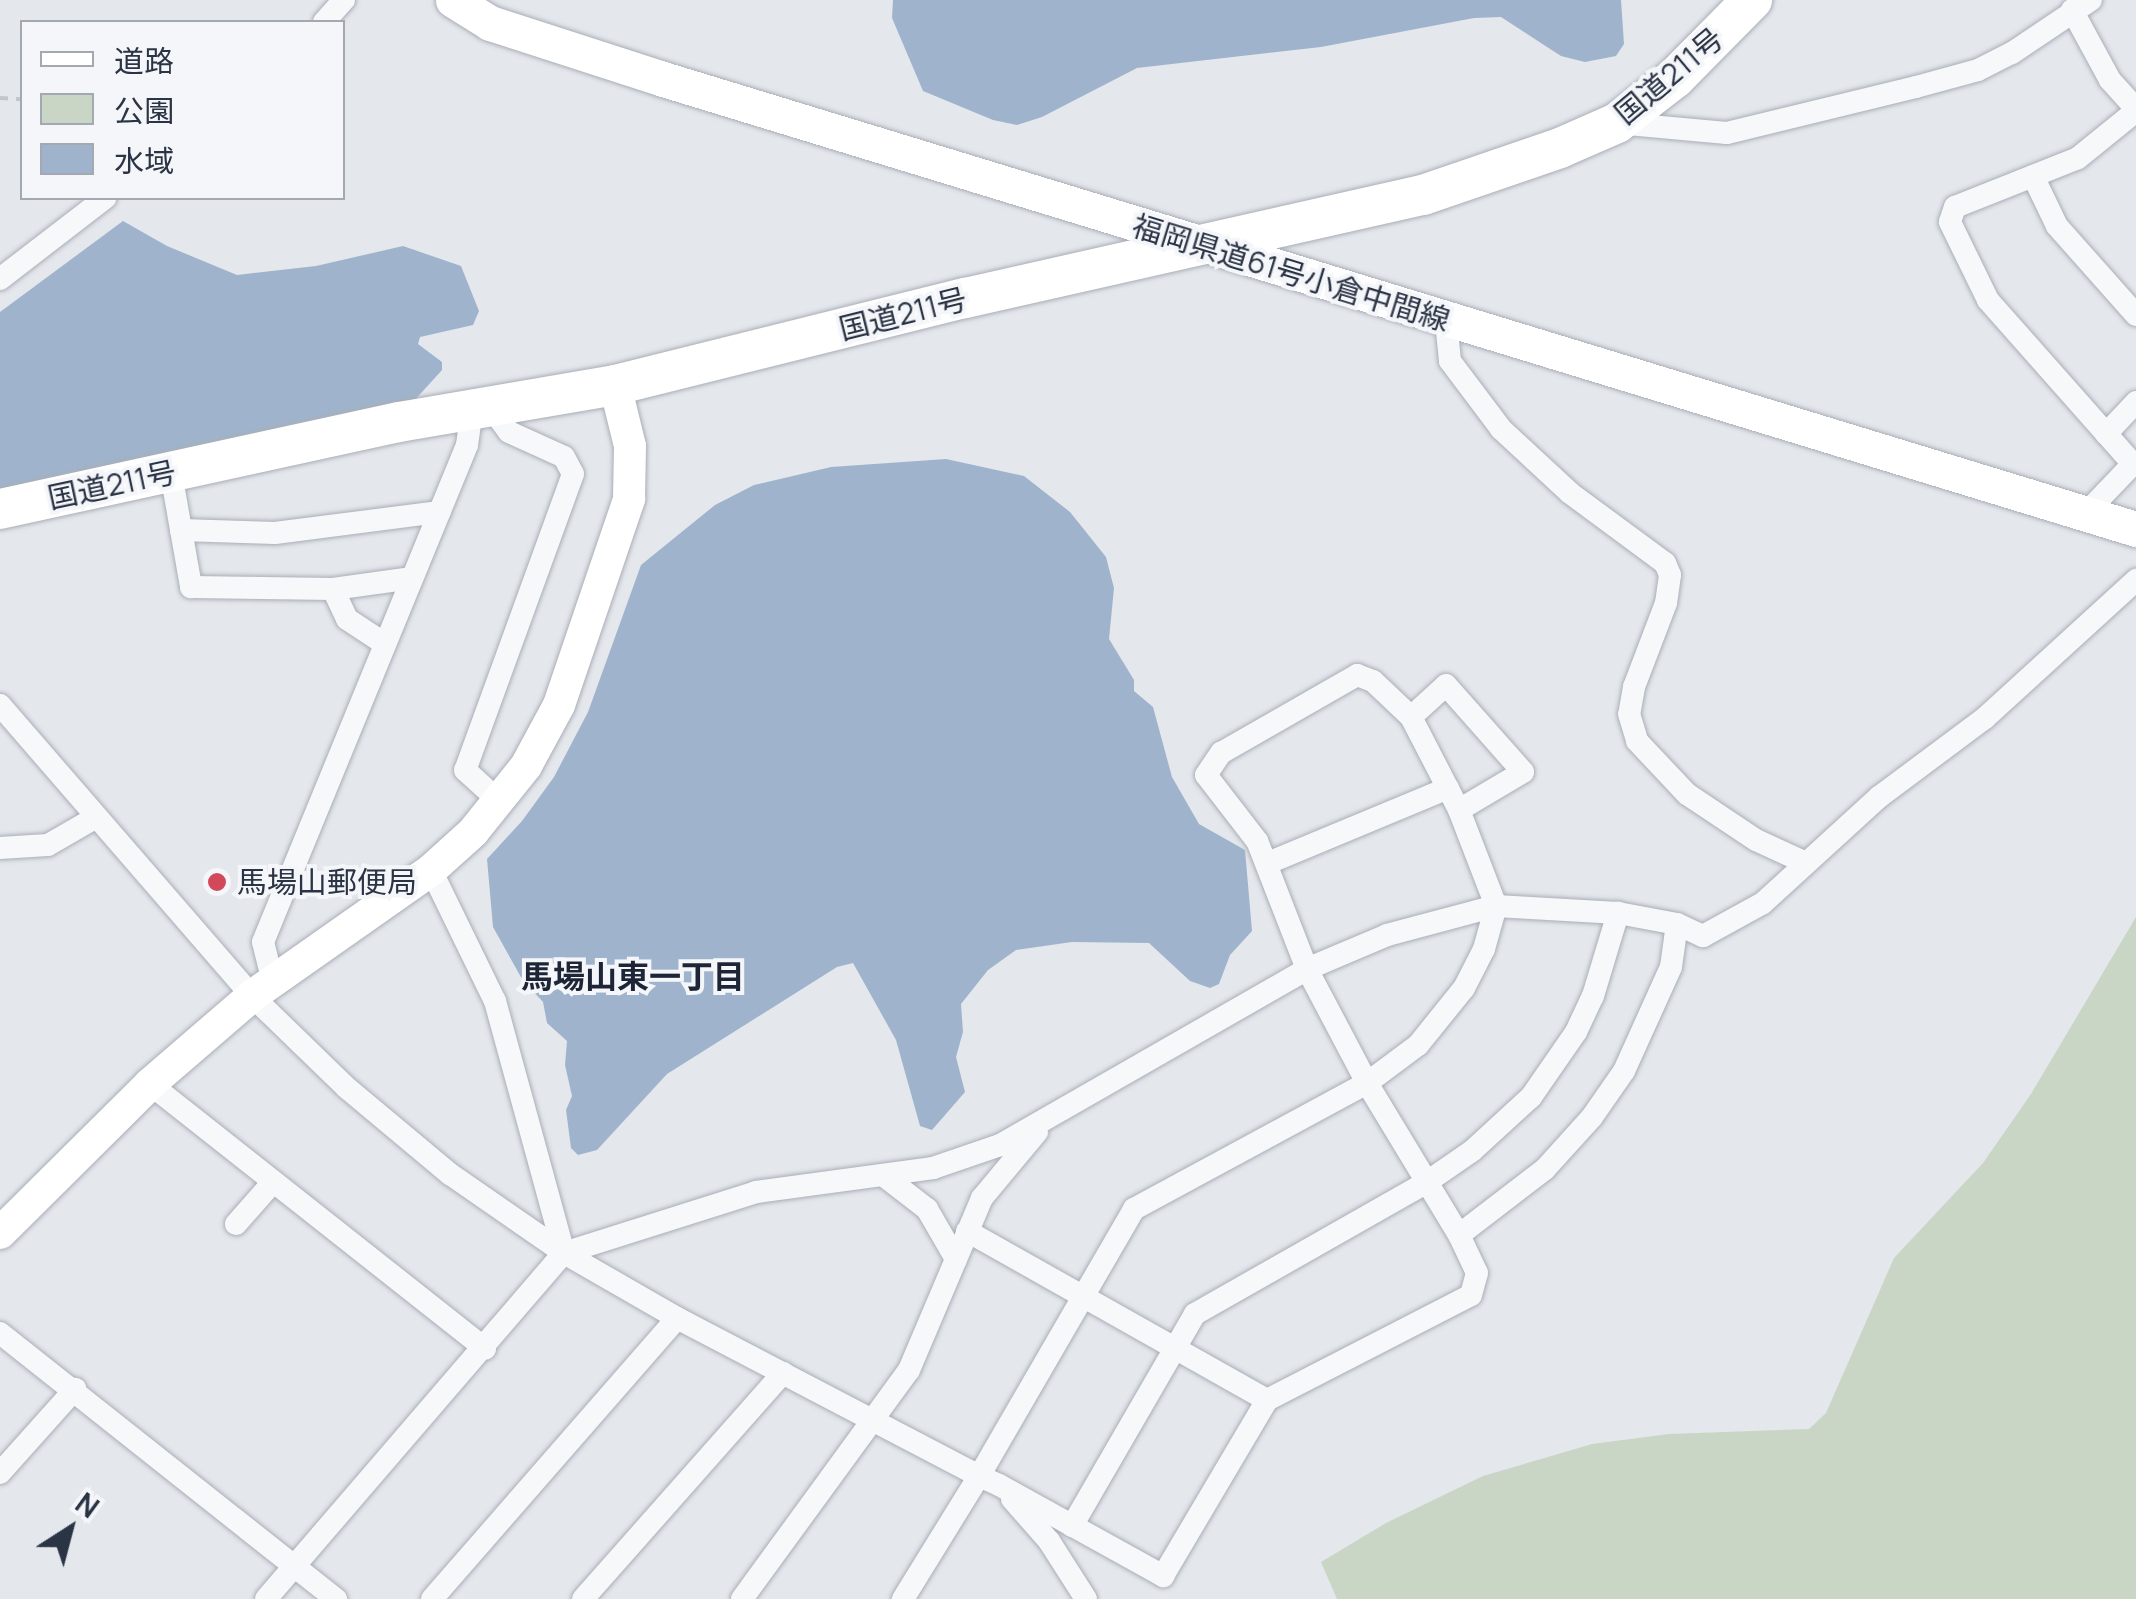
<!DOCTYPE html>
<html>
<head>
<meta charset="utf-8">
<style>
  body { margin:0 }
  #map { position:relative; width:2136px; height:1599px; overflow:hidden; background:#e4e7ec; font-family:Manrope,"Noto Sans JP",sans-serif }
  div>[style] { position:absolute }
  .green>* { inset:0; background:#c9d6c5 }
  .water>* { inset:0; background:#9fb4cc }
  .path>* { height:4px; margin-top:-2px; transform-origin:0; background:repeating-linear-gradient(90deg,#c2c5cb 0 8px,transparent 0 16px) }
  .roads { filter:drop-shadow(0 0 2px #a9aeb7) drop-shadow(0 0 2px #a9aeb7) }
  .street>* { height:22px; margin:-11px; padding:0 11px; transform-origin:11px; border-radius:11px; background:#f7f8fa }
  .secondary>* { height:32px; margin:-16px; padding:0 16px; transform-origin:16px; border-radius:16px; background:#fff }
  .primary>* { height:35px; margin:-17.5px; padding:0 17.5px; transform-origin:17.5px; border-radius:17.5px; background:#fff }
  .highway>* { height:40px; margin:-20px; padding:0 20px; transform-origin:20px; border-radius:20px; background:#fff }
  .dots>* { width:28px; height:28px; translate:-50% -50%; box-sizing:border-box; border:5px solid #f4f6f9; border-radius:50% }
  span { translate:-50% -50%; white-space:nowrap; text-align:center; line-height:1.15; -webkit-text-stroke:8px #f4f6f9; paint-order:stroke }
  .street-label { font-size:30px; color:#2b3445 }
  .poi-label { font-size:30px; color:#2b3445 }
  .left { translate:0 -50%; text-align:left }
  .neighbourhood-label { font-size:32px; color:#1d2536; font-weight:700 }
  .legend { position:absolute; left:20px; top:20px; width:325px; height:180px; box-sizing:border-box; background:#f4f6f9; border:2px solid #a4a8b1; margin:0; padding:12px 18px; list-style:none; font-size:30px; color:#2b3445 }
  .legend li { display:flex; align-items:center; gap:20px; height:50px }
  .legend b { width:50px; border:2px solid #a4a8b1 }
  .north { position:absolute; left:20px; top:1479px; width:100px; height:100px; -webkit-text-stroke:8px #f4f6f9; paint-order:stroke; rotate:36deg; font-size:28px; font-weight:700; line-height:40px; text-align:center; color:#2b3445 }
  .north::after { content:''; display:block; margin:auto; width:35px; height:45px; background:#2b3445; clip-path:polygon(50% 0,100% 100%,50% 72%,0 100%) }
</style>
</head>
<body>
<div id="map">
  <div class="green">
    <i style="clip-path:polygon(2136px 917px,2136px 1599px,1337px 1599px,1321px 1562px,1386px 1523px,1483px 1476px,1592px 1444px,1669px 1434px,1809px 1429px,1826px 1413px,1894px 1258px,1983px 1163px,2031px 1094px)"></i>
  </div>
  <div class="water">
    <i style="clip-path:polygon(893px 0,1621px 0,1624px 44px,1616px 56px,1585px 62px,1561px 56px,1501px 17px,1474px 18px,1321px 47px,1137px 68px,1042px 117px,1017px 125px,993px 120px,923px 91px,892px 18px)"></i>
    <i style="clip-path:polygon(123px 221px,167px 246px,237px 275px,316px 266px,403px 246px,461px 266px,479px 311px,473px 325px,420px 337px,418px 344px,442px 362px,442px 370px,413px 402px,0 494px,0 312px)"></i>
    <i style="clip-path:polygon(946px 459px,1024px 476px,1070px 512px,1106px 557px,1114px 588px,1109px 639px,1134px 680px,1134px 691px,1153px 707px,1172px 777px,1199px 824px,1245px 850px,1252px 931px,1230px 955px,1219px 984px,1210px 988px,1190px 981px,1149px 943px,1072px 942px,1016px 950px,988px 970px,961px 1004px,963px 1032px,956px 1057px,965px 1092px,932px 1130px,920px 1126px,896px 1040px,853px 963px,837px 967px,667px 1074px,597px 1150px,578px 1155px,571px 1148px,566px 1110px,572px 1096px,565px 1065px,567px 1041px,547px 1023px,543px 1002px,522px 979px,493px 927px,487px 859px,522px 821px,554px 777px,588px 712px,641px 565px,715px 505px,754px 485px,831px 467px)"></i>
  </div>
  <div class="path">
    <i style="left:0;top:98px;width:22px;rotate:3deg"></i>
  </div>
  <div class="roads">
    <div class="street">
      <i style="left:2072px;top:10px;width:80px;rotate:61.5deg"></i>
      <i style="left:2110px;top:80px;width:39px;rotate:48deg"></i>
      <i style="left:324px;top:22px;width:30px;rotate:-48deg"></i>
      <i style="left:1617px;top:123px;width:110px;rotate:5.2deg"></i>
      <i style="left:1727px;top:133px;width:195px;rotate:-13.7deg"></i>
      <i style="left:1916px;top:87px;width:64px;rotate:-15.3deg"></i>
      <i style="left:1978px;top:70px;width:38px;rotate:-27deg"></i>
      <i style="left:2012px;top:53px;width:95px;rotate:-33.9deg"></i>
      <i style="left:2033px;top:176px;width:55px;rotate:64.4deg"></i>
      <i style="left:2057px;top:226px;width:119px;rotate:48.4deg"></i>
      <i style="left:0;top:279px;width:133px;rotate:-37.6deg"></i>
      <i style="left:1446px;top:321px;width:40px;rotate:84.3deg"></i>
      <i style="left:1450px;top:361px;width:85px;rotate:53.1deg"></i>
      <i style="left:1501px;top:429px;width:94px;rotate:42.8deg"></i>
      <i style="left:1570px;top:493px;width:118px;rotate:36.4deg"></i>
      <i style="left:1665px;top:563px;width:13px;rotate:67deg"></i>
      <i style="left:1670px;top:575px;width:28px;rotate:98deg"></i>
      <i style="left:1666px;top:603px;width:90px;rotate:110.9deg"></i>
      <i style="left:1634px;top:687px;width:27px;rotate:100deg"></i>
      <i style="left:1629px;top:714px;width:28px;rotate:73deg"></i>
      <i style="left:1637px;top:741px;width:73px;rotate:46.7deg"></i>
      <i style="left:1687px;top:794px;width:83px;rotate:33.7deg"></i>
      <i style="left:1756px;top:840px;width:55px;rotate:24.7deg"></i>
      <i style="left:490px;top:406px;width:32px;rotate:54deg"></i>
      <i style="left:509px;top:432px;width:60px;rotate:24.4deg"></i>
      <i style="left:564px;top:457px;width:19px;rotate:62deg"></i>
      <i style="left:573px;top:474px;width:315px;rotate:110deg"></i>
      <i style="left:465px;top:770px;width:45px;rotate:42.3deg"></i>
      <i style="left:2106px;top:434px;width:44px;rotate:-46.8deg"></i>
      <i style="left:171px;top:473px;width:116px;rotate:80deg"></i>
      <i style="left:191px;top:587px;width:142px;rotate:0.8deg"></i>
      <i style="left:333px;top:589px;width:80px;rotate:-7.9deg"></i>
      <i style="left:2085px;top:514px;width:69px;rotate:-46.2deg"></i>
      <i style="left:2133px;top:464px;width:219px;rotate:-131.5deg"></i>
      <i style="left:1988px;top:300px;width:87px;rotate:-116deg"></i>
      <i style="left:1950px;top:222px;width:16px;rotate:-72deg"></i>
      <i style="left:1955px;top:207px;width:132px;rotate:-21.7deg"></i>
      <i style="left:2078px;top:158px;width:75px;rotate:-39deg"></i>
      <i style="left:181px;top:530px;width:94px;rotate:1.8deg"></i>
      <i style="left:275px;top:533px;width:166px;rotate:-7.3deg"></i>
      <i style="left:333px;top:589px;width:33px;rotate:65deg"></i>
      <i style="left:347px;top:619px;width:45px;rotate:33.3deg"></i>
      <i style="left:0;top:705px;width:385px;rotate:49.1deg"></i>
      <i style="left:252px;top:996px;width:132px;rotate:44.1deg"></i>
      <i style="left:347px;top:1088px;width:134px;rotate:39.9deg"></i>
      <i style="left:450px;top:1174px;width:139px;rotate:34.7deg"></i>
      <i style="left:564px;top:1253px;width:130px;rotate:29.9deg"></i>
      <i style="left:677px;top:1318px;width:341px;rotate:27.6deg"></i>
      <i style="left:979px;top:1476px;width:22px;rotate:24deg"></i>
      <i style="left:999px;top:1485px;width:188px;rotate:29deg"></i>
      <i style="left:1163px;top:1576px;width:204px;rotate:-59.4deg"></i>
      <i style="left:1267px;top:1400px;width:229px;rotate:-27.2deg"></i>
      <i style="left:1471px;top:1295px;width:23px;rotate:-75deg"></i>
      <i style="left:1477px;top:1273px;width:42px;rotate:-115.3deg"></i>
      <i style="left:1459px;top:1235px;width:178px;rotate:-121.2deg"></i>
      <i style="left:1367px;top:1083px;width:129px;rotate:-117.8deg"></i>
      <i style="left:1307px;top:969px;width:137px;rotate:-111.3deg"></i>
      <i style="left:1257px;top:841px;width:83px;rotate:-127.7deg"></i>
      <i style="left:1206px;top:775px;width:27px;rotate:-56deg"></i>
      <i style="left:1221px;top:753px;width:157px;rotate:-29.8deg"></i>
      <i style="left:1357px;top:675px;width:17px;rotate:21deg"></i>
      <i style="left:1373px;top:681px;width:52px;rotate:43.5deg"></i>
      <i style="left:1411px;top:717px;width:105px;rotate:62.7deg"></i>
      <i style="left:1459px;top:810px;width:103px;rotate:68.9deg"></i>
      <i style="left:1496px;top:906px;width:45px;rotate:105.6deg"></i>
      <i style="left:1484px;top:949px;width:44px;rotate:117.1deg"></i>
      <i style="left:1464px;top:988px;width:73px;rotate:128.9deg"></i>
      <i style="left:1418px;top:1045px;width:64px;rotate:143.3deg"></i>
      <i style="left:1367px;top:1083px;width:265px;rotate:151.6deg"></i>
      <i style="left:1134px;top:1209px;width:309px;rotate:120.1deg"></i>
      <i style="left:979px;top:1476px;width:145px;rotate:121.7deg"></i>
      <i style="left:1411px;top:717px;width:47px;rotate:-42.4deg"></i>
      <i style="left:1446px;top:685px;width:116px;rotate:48.5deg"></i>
      <i style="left:1523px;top:772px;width:74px;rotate:149.3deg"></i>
      <i style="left:0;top:848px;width:48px;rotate:-3.6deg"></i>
      <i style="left:48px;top:845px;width:54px;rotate:-29.9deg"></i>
      <i style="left:1268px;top:863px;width:195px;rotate:-22.6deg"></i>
      <i style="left:431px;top:870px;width:146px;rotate:64deg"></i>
      <i style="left:495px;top:1001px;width:261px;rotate:74.7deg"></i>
      <i style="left:273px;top:982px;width:41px;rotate:-104deg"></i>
      <i style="left:263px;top:942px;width:537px;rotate:-67.68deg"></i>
      <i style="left:467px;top:445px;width:36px;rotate:-82deg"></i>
      <i style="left:150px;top:1084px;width:427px;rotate:38.3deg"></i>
      <i style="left:883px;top:1175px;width:56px;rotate:37.7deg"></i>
      <i style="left:927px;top:1209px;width:58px;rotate:59.9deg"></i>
      <i style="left:236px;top:1224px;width:56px;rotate:-48.6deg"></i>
      <i style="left:967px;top:1231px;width:344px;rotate:29.4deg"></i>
      <i style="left:1459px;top:1235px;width:108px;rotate:-37.5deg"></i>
      <i style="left:1545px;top:1169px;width:70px;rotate:-47.9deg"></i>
      <i style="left:1592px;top:1117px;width:56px;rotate:-55.2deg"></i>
      <i style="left:1624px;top:1071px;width:114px;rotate:-65.7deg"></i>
      <i style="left:1671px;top:967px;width:43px;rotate:-82.1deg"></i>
      <i style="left:0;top:1333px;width:429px;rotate:38.4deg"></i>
      <i style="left:0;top:1473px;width:113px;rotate:-48.2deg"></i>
      <i style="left:1012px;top:1499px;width:56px;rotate:48.6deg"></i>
      <i style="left:1049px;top:1541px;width:69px;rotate:57.5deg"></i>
      <i style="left:1072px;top:1526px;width:245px;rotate:-59.9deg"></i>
      <i style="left:1195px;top:1314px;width:267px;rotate:-29.6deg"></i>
      <i style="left:1427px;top:1182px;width:55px;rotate:-34.6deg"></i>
      <i style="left:1472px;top:1151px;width:80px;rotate:-42.5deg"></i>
      <i style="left:1531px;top:1097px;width:79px;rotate:-55.3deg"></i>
      <i style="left:1576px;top:1032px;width:40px;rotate:-65deg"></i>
      <i style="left:1593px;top:996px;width:87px;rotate:-73.2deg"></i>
      <i style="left:266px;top:1599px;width:457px;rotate:-49.3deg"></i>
      <i style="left:564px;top:1253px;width:201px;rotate:-17.6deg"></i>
      <i style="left:756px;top:1192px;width:179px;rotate:-7.7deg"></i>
      <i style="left:933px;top:1168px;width:71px;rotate:-18.9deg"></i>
      <i style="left:1000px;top:1145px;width:354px;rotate:-29.8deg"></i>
      <i style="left:1307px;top:969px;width:87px;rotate:-23deg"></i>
      <i style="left:1387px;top:935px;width:113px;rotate:-14.9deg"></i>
      <i style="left:1496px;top:906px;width:122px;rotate:3.3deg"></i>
      <i style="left:1618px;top:913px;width:60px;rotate:10.6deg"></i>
      <i style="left:1677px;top:924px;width:29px;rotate:25deg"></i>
      <i style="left:1703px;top:936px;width:68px;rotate:-28.8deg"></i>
      <i style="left:1763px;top:903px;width:157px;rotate:-42.4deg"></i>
      <i style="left:1879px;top:797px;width:132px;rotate:-36.7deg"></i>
      <i style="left:1985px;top:718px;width:205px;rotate:-42.4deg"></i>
      <i style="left:432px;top:1599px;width:373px;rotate:-48.9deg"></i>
      <i style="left:583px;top:1599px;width:302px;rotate:-48.5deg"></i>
      <i style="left:742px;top:1599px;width:283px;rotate:-53.9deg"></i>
      <i style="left:909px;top:1370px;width:187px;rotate:-67deg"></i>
      <i style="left:982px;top:1198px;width:86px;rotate:-50.2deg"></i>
    </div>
    <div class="secondary">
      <i style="left:0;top:1233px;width:211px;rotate:-44.8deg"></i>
      <i style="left:150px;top:1084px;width:135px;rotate:-40.8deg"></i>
      <i style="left:252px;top:996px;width:219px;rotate:-35.1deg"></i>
      <i style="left:431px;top:870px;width:57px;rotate:-42.1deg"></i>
      <i style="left:473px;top:832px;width:85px;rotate:-51.2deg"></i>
      <i style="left:526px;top:766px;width:69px;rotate:-61.6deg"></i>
      <i style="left:559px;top:705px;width:218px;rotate:-71.2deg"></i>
      <i style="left:629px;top:499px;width:53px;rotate:-88.9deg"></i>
      <i style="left:630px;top:446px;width:63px;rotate:-103.8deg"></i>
    </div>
    <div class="primary">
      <i style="left:453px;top:0;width:44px;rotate:31.9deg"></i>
      <i style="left:490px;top:23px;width:182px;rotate:17.9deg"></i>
      <i style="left:663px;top:79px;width:1540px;rotate:16.99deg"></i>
    </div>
    <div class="highway">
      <i style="left:0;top:509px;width:408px;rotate:-12.3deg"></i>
      <i style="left:399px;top:422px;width:219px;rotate:-9.7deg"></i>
      <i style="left:615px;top:385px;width:361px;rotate:-14deg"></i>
      <i style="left:965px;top:298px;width:469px;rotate:-12.7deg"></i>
      <i style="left:1423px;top:195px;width:145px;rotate:-18.9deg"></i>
      <i style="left:1560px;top:148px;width:62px;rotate:-23.7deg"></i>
      <i style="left:1617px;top:123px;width:73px;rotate:-37.8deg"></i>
      <i style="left:1675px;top:78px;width:110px;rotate:-45.4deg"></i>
    </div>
  </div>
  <div class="dots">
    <i style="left:217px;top:882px;background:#d1495b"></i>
  </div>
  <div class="street-label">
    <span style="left:1669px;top:76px;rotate:-40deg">国道211号</span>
    <span style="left:1291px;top:273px;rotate:17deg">福岡県道61号小倉中間線</span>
    <span style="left:903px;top:314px;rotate:-14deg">国道211号</span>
    <span style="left:112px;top:485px;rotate:-12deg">国道211号</span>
  </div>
  <div class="poi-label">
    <span class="left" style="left:237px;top:882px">馬場山郵便局</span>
  </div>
  <div class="neighbourhood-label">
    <span style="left:633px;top:976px">馬場山東一丁目</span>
  </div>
  <ul class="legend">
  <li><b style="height:12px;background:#fff"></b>道路</li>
  <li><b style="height:28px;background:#c9d6c5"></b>公園</li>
  <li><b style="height:28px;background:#9fb4cc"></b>水域</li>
  </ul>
  <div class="north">N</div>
</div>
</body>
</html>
